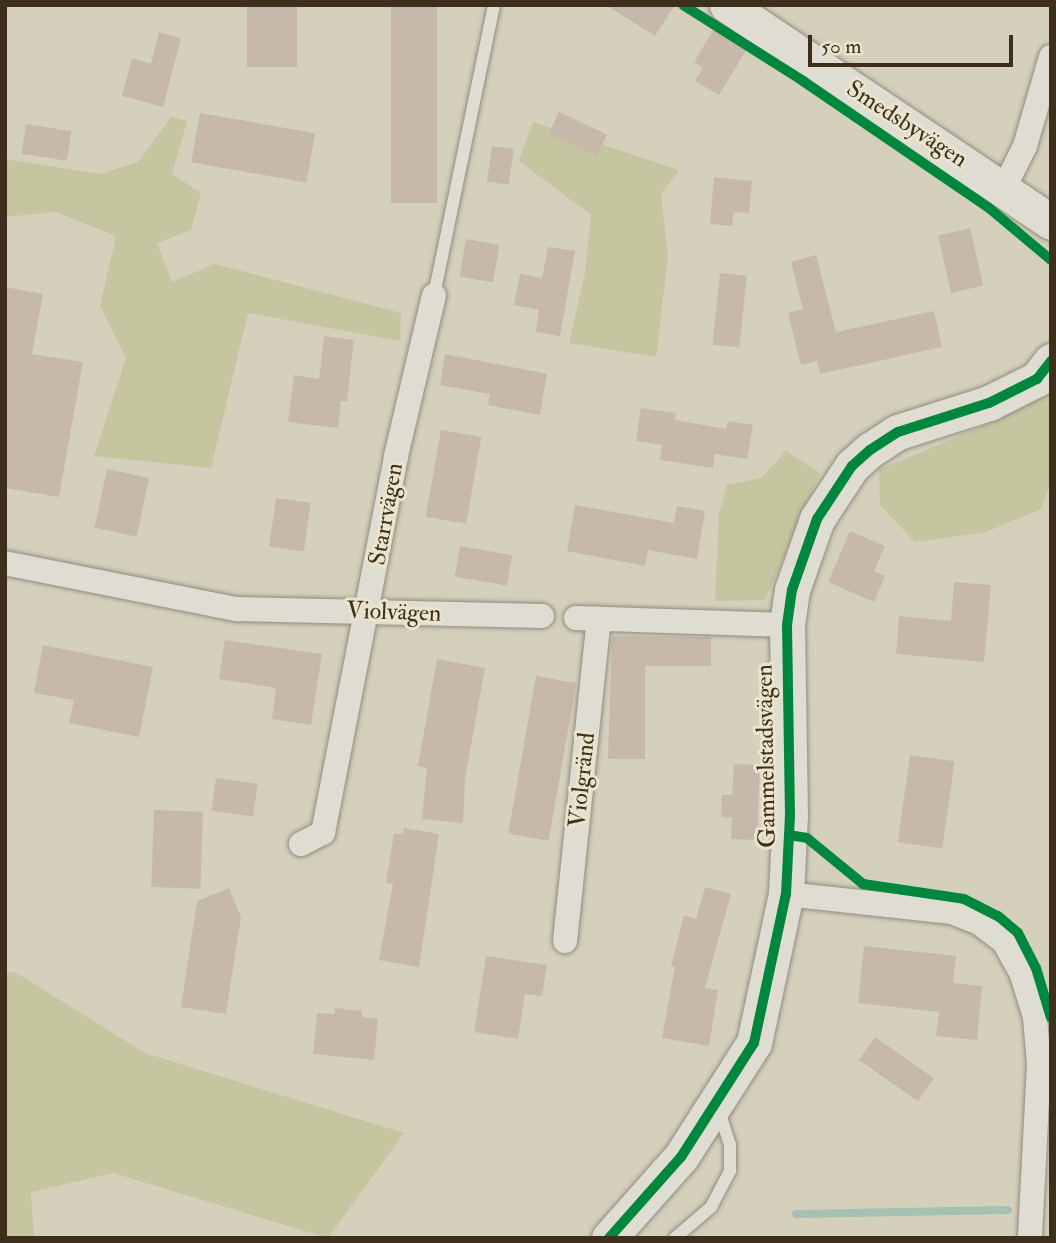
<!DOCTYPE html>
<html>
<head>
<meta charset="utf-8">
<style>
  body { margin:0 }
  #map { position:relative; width:1056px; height:1243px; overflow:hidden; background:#d4d0bc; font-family:"IM FELL Double Pica",serif }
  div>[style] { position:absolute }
  .green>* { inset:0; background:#c5c59f }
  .stream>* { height:8px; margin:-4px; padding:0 4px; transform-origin:4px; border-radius:4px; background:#a6c0b4 }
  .building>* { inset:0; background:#c6b9ac; transform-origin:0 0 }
  .roads { filter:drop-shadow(0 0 2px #918d80) drop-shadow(0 0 2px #918d80) }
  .lane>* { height:12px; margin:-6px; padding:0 6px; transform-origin:6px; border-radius:6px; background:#dfdcd2 }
  .street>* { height:24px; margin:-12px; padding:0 12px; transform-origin:12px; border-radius:12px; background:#dfdcd2 }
  .secondary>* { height:35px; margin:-17.5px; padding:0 17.5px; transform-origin:17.5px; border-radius:17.5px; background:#dfdcd2 }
  .cycleway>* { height:10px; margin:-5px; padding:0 5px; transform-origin:5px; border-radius:5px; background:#00873e }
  span { translate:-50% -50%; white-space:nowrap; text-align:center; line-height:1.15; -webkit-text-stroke:6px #eae4cd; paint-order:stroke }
  .street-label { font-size:24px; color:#3d2f1c }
  .frame { position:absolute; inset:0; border:7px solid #3d2f1c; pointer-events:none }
  .scale { position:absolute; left:808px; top:35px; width:205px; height:32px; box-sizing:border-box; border:4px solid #3d2f1c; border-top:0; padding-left:9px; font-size:21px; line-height:24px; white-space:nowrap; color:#3d2f1c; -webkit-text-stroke:5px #eae4cd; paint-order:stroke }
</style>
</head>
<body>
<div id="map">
  <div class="green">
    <i style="clip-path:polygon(171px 117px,187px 121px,172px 174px,201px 193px,191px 230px,157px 243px,172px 282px,215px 264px,401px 313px,400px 341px,248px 313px,211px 468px,94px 456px,126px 358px,100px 306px,116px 236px,56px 212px,5px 217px,5px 159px,100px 174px,138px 162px)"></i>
    <i style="clip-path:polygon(533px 122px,679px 170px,661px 194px,668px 257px,656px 357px,569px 343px,585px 273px,591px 215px,519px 161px)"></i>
    <i style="clip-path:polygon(1051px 389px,1051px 481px,1041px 509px,986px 532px,915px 542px,880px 505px,879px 470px,992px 422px)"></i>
    <i style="clip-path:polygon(786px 451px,820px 473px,765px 600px,715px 601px,719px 514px,727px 485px,761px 478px)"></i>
    <i style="clip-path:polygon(15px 972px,145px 1053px,404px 1133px,328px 1238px,113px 1173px,31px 1192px,34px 1238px,5px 1238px,5px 973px)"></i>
  </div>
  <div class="stream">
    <i style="left:796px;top:1214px;width:212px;rotate:-1.1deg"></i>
  </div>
  <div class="building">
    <i style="left:247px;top:5px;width:50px;height:62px"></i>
    <i style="left:391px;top:5px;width:46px;height:198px"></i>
    <i style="clip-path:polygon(606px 5px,675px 5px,655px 36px)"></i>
    <i style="clip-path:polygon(714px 29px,747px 49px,719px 95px,695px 81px,703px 68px,694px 62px)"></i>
    <i style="clip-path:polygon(159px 32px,181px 38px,163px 107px,122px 96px,132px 58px,151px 64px)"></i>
    <i style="left:559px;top:112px;width:53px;height:24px;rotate:25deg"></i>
    <i style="left:200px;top:113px;width:117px;height:50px;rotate:10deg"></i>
    <i style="left:26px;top:124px;width:46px;height:30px;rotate:9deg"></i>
    <i style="left:492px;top:146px;width:22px;height:36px;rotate:8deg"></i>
    <i style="clip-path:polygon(714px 177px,752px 181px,749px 213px,734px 212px,732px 226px,710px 224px)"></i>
    <i style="left:970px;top:228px;width:59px;height:33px;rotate:77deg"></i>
    <i style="left:466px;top:239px;width:34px;height:38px;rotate:10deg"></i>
    <i style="clip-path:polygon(548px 247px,575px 251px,560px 336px,536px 332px,539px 310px,514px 305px,520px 274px,542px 278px)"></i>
    <i style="clip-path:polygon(816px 255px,836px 332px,934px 311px,942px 347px,820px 374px,817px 361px,801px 365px,788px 313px,803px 309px,791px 262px)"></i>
    <i style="left:720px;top:273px;width:27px;height:72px;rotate:6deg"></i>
    <i style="clip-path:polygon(5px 287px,43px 294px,32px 354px,83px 362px,59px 497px,5px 488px)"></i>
    <i style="clip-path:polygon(324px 336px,354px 340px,347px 401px,341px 401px,338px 428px,288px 422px,294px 375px,319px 379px)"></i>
    <i style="clip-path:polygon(445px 354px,547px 374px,540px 415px,488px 405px,490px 394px,440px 385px)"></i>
    <i style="clip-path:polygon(641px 408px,676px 413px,675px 420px,726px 429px,728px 421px,753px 425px,747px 459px,715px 454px,713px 468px,660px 460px,662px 445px,636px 441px)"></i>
    <i style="left:441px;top:430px;width:41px;height:88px;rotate:10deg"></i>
    <i style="left:107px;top:469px;width:43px;height:60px;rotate:12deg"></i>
    <i style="left:276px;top:498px;width:35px;height:49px;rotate:8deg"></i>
    <i style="clip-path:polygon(575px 505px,674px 523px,677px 506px,705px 511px,697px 559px,648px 550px,645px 566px,567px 551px)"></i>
    <i style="clip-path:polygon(850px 531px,885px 546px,874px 571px,885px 576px,874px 602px,828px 582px)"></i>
    <i style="left:460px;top:546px;width:53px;height:31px;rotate:10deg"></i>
    <i style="clip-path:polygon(954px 582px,991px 585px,984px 662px,896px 654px,899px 616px,951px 621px)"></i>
    <i style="clip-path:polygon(612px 636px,711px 637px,711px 666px,645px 666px,645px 759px,608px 759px)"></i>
    <i style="clip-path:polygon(225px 640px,322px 654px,311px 725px,272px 719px,276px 688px,219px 679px)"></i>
    <i style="clip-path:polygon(43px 645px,153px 667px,139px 737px,69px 723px,74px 700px,34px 693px)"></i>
    <i style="clip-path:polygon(437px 659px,485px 668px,465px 779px,463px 823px,422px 819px,427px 768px,418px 766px)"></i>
    <i style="left:536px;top:676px;width:41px;height:160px;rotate:10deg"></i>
    <i style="left:910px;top:755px;width:45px;height:88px;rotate:8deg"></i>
    <i style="clip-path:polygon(734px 764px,760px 765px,757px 840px,731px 839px,732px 818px,721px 817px,722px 795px,732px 795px)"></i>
    <i style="left:216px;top:778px;width:42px;height:33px;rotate:8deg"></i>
    <i style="left:154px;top:810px;width:49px;height:77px;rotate:2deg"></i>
    <i style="clip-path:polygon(404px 828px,439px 834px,419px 967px,379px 960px,393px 884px,386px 883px,394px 833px,403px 834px)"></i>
    <i style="clip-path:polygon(705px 887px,731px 894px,705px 988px,718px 990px,709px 1046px,662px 1038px,675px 967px,671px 966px,684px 915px,696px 919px)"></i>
    <i style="clip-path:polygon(229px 888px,241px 917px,226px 1014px,181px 1007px,197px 901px)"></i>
    <i style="clip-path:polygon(864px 946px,956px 956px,953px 983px,982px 986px,977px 1040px,936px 1036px,939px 1012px,858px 1003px)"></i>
    <i style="clip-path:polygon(486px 956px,547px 965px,542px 996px,525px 994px,518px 1039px,474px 1032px)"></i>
    <i style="clip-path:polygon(335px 1008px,362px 1011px,362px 1017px,378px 1019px,374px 1060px,313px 1054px,317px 1013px,335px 1014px)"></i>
    <i style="left:875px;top:1037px;width:72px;height:28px;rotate:35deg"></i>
  </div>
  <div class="roads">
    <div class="lane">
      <i style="left:434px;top:295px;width:296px;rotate:-78.3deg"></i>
      <i style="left:675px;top:1238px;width:48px;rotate:-40.7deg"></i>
      <i style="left:711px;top:1207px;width:41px;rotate:-62.2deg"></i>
      <i style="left:730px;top:1171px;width:26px;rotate:-90deg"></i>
      <i style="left:730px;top:1145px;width:40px;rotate:-108deg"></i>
    </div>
    <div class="street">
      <i style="left:1004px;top:188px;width:47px;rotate:-63.4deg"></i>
      <i style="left:1025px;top:146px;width:93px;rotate:-73.7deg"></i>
      <i style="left:5px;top:563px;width:236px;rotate:11.3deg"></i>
      <i style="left:236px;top:609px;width:306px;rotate:1.3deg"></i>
      <i style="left:576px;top:618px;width:211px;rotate:1.9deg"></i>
      <i style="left:301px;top:844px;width:25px;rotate:-27deg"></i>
      <i style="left:323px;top:833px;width:384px;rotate:-79deg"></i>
      <i style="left:396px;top:456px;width:165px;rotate:-76.7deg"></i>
      <i style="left:786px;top:894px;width:167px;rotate:6.2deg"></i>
      <i style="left:952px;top:912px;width:29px;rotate:22deg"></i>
      <i style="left:979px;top:923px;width:31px;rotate:37deg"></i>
      <i style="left:1004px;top:942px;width:38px;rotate:61deg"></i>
      <i style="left:1022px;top:975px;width:44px;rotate:72.8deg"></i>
      <i style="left:1035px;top:1017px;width:47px;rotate:85.1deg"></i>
      <i style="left:1039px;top:1064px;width:174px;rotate:93deg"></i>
      <i style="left:565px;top:941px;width:324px;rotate:-84deg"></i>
    </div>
    <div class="secondary">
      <i style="left:727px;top:5px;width:390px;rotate:33.8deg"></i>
      <i style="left:609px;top:1238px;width:108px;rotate:-48.4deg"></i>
      <i style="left:681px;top:1157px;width:135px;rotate:-57.4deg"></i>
      <i style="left:754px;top:1043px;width:152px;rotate:-77.9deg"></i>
      <i style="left:786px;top:894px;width:78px;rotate:-87.1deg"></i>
      <i style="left:790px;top:816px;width:191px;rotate:-90.9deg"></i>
      <i style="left:787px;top:625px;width:35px;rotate:-82deg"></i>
      <i style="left:792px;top:590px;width:75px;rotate:-70.6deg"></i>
      <i style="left:817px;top:519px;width:64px;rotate:-56.6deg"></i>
      <i style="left:852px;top:466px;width:24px;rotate:-42deg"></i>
      <i style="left:870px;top:450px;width:33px;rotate:-33deg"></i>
      <i style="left:898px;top:432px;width:96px;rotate:-17.7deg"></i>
      <i style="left:989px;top:403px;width:54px;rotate:-26.6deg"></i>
      <i style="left:1037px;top:379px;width:23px;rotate:-52deg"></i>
    </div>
  </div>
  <div class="cycleway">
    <i style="left:683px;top:5px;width:142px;rotate:32.3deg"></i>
    <i style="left:803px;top:81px;width:225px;rotate:34.3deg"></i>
    <i style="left:989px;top:208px;width:81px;rotate:40deg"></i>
    <i style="left:789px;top:835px;width:18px;rotate:9deg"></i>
    <i style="left:807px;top:838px;width:72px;rotate:39.4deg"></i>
    <i style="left:863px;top:884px;width:102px;rotate:8.4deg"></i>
    <i style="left:964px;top:899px;width:38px;rotate:27deg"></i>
    <i style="left:998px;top:916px;width:26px;rotate:40deg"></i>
    <i style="left:1018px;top:933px;width:39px;rotate:63deg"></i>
    <i style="left:1036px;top:968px;width:52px;rotate:73.3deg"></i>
    <i style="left:609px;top:1238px;width:108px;rotate:-48.4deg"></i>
    <i style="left:681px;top:1157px;width:135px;rotate:-57.4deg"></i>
    <i style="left:754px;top:1043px;width:152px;rotate:-77.9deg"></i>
    <i style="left:786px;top:894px;width:78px;rotate:-87.1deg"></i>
    <i style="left:790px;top:816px;width:191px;rotate:-90.9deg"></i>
    <i style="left:787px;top:625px;width:35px;rotate:-82deg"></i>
    <i style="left:792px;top:590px;width:75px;rotate:-70.6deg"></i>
    <i style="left:817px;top:519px;width:64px;rotate:-56.6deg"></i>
    <i style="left:852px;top:466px;width:24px;rotate:-42deg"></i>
    <i style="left:870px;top:450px;width:33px;rotate:-33deg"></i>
    <i style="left:898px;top:432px;width:96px;rotate:-17.7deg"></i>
    <i style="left:989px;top:403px;width:54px;rotate:-26.6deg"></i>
    <i style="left:1037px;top:379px;width:23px;rotate:-52deg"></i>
  </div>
  <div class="street-label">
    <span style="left:907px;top:124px;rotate:33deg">Smedsbyvägen</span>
    <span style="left:386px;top:514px;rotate:-80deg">Starrvägen</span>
    <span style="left:394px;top:612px;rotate:2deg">Violvägen</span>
    <span style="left:766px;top:756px;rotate:-91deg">Gammelstadsvägen</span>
    <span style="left:582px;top:780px;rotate:-84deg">Violgränd</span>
  </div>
  <div class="frame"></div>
  <div class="scale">50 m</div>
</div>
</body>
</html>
